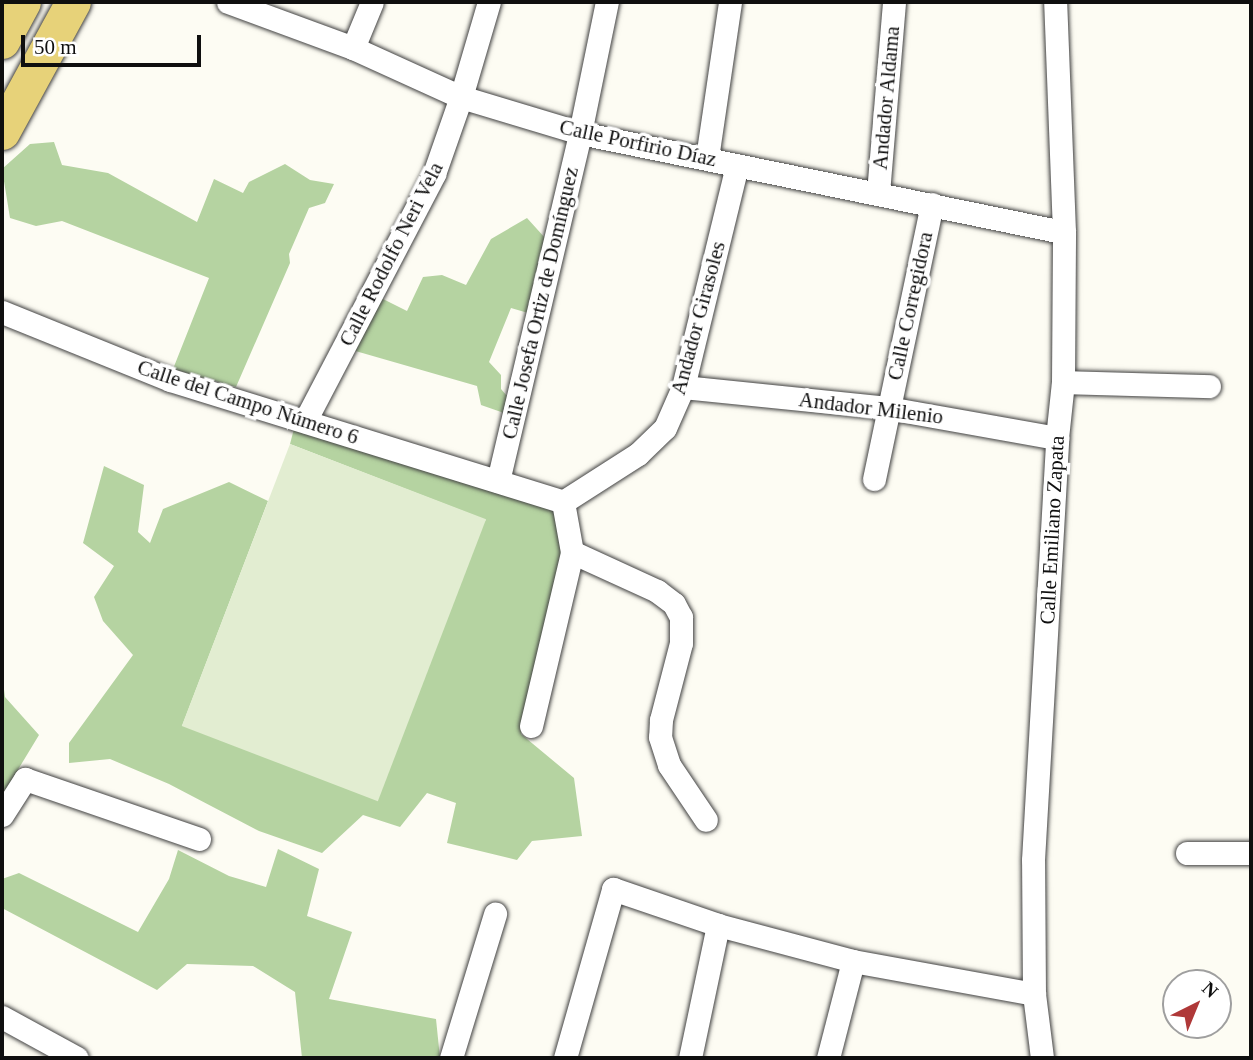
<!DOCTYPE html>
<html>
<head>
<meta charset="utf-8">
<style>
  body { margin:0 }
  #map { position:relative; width:1253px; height:1060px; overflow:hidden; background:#fdfcf3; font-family:"Times New Roman",serif }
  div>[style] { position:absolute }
  .forest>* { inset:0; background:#b5d3a1 }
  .pitch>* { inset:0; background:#e2edd1; transform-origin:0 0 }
  .roads { filter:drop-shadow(0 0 2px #424242) drop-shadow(0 0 2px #424242) }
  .minor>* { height:23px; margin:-11.5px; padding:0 11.5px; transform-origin:11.5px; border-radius:11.5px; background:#fff }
  .primary>* { height:35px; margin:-17.5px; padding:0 17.5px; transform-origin:17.5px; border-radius:17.5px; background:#e7d279 }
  span { translate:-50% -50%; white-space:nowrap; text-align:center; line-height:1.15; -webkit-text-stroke:7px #fff; paint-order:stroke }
  .street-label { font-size:21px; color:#0f0f0f }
  .frame { position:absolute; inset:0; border:4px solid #0f0f0f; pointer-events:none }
  .north { position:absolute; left:1162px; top:969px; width:70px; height:70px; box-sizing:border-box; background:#fff; border:2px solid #9f9f9f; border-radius:50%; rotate:43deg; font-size:19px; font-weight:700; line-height:28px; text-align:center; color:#0f0f0f }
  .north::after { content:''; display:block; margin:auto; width:24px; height:32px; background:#af3838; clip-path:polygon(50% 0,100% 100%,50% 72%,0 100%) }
  .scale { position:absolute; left:21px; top:35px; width:180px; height:32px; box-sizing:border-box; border:4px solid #0f0f0f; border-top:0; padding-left:9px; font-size:21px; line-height:24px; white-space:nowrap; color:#0f0f0f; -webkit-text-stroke:5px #fff; paint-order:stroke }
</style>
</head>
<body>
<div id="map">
  <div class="forest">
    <i style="clip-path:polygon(54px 142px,62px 165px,108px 173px,197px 222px,214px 179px,243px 193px,249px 182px,285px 164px,310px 180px,334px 184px,325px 203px,309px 208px,289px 254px,290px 263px,236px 387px,173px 369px,209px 278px,62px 221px,36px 226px,10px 218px,2px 169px,30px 144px)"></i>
    <i style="clip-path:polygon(527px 218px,546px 239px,528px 313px,511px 308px,489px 362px,501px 375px,501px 389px,507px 396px,504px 413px,481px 405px,477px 386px,352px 350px,379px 297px,407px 311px,423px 277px,442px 275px,466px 285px,491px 239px)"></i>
    <i style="clip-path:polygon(295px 425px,554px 508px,562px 552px,521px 734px,574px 778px,582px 836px,532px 841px,517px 860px,447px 843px,456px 803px,427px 793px,400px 827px,363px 815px,322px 853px,259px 831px,169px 784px,110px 759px,69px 763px,69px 743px,133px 655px,103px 621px,94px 597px,114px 566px,83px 543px,104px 466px,144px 485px,138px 532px,150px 543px,163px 509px,229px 482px,268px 501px,182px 726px,486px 520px,290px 444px)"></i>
    <i style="clip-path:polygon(2px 674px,5px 697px,39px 735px,2px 796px)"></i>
    <i style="clip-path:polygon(278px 849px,319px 869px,307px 916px,352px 932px,329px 999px,436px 1019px,440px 1058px,302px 1058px,295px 992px,253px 966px,187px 964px,157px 990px,2px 908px,2px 879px,19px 873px,138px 932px,169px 879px,178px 850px,229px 876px,266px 887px)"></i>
  </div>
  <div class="pitch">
    <i style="left:290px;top:444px;width:210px;height:302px;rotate:21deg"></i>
  </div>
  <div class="roads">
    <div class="minor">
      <i style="left:228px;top:2px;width:133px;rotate:20.2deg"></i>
      <i style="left:353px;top:48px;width:119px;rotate:24.4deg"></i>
      <i style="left:461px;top:97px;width:124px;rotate:16.8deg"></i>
      <i style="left:580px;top:133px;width:494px;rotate:11.6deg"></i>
      <i style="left:353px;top:48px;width:50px;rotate:-67.6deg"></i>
      <i style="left:707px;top:158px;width:158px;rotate:-81.6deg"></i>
      <i style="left:878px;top:193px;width:192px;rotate:-85.2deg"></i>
      <i style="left:2px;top:312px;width:181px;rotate:22deg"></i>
      <i style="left:170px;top:380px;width:412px;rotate:17.2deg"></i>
      <i style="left:1063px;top:382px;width:146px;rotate:1.6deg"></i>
      <i style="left:683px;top:387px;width:206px;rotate:5.8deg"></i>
      <i style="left:888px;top:408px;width:172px;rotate:10.1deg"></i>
      <i style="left:305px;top:421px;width:279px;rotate:-62.4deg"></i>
      <i style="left:434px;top:174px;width:82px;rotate:-70.7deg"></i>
      <i style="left:461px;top:97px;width:99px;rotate:-73.6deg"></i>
      <i style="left:874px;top:479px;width:281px;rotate:-78.1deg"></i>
      <i style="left:498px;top:481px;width:358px;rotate:-76.7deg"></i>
      <i style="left:580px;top:133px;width:134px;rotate:-78.4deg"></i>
      <i style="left:563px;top:502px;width:51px;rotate:79.8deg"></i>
      <i style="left:572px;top:552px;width:94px;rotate:24.6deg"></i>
      <i style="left:657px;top:591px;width:21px;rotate:37deg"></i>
      <i style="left:674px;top:604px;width:15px;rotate:62deg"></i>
      <i style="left:681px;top:617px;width:26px;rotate:90deg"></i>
      <i style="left:681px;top:643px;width:80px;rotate:104.6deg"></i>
      <i style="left:661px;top:720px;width:17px;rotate:93deg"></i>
      <i style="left:660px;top:737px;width:29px;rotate:72deg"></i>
      <i style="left:669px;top:765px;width:66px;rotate:56.1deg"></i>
      <i style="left:563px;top:502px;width:89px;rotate:-32.6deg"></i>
      <i style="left:638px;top:454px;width:37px;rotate:-44deg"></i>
      <i style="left:665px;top:428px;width:45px;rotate:-66.3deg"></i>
      <i style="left:683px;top:387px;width:228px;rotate:-76.3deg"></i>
      <i style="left:531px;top:726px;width:179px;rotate:-76.7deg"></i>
      <i style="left:2px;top:815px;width:43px;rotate:-57.4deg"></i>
      <i style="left:25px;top:779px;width:184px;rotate:19deg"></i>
      <i style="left:1187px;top:853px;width:64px"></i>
      <i style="left:2px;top:1017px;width:85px;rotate:28.7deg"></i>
      <i style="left:451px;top:1058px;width:151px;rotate:-73deg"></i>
      <i style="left:565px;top:1058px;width:176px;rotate:-74.1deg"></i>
      <i style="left:613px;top:889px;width:111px;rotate:18.9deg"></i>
      <i style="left:718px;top:925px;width:140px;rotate:14.9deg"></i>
      <i style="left:853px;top:961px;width:184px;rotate:10.3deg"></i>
      <i style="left:690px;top:1058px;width:136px;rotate:-78.1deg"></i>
      <i style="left:828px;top:1058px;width:100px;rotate:-75.5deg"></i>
      <i style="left:1042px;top:1058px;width:64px;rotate:-97.1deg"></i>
      <i style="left:1034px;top:994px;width:134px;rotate:-90.4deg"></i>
      <i style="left:1033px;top:860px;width:423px;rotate:-86.7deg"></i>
      <i style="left:1057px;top:438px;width:56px;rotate:-83.9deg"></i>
      <i style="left:1063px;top:382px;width:150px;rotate:-89.6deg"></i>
      <i style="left:1064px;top:232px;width:230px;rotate:-92.2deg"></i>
    </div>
    <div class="primary">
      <i style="left:2px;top:41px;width:44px;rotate:-61.7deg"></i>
      <i style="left:2px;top:132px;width:148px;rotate:-61.4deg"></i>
    </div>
  </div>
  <div class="street-label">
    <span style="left:886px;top:98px;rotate:-85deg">Andador Aldama</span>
    <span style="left:638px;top:143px;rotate:12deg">Calle Porfirio Díaz</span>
    <span style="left:391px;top:254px;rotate:-63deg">Calle Rodolfo Neri Vela</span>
    <span style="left:540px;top:303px;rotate:-77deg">Calle Josefa Ortiz de Domínguez</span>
    <span style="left:910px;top:306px;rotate:-78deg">Calle Corregidora</span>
    <span style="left:698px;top:318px;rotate:-75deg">Andador Girasoles</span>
    <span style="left:248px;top:402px;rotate:18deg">Calle del Campo Número 6</span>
    <span style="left:871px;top:408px;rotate:7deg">Andador Milenio</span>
    <span style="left:1052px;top:530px;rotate:-87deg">Calle Emiliano Zapata</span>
  </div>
  <div class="frame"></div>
  <div class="north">N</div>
  <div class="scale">50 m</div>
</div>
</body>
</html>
